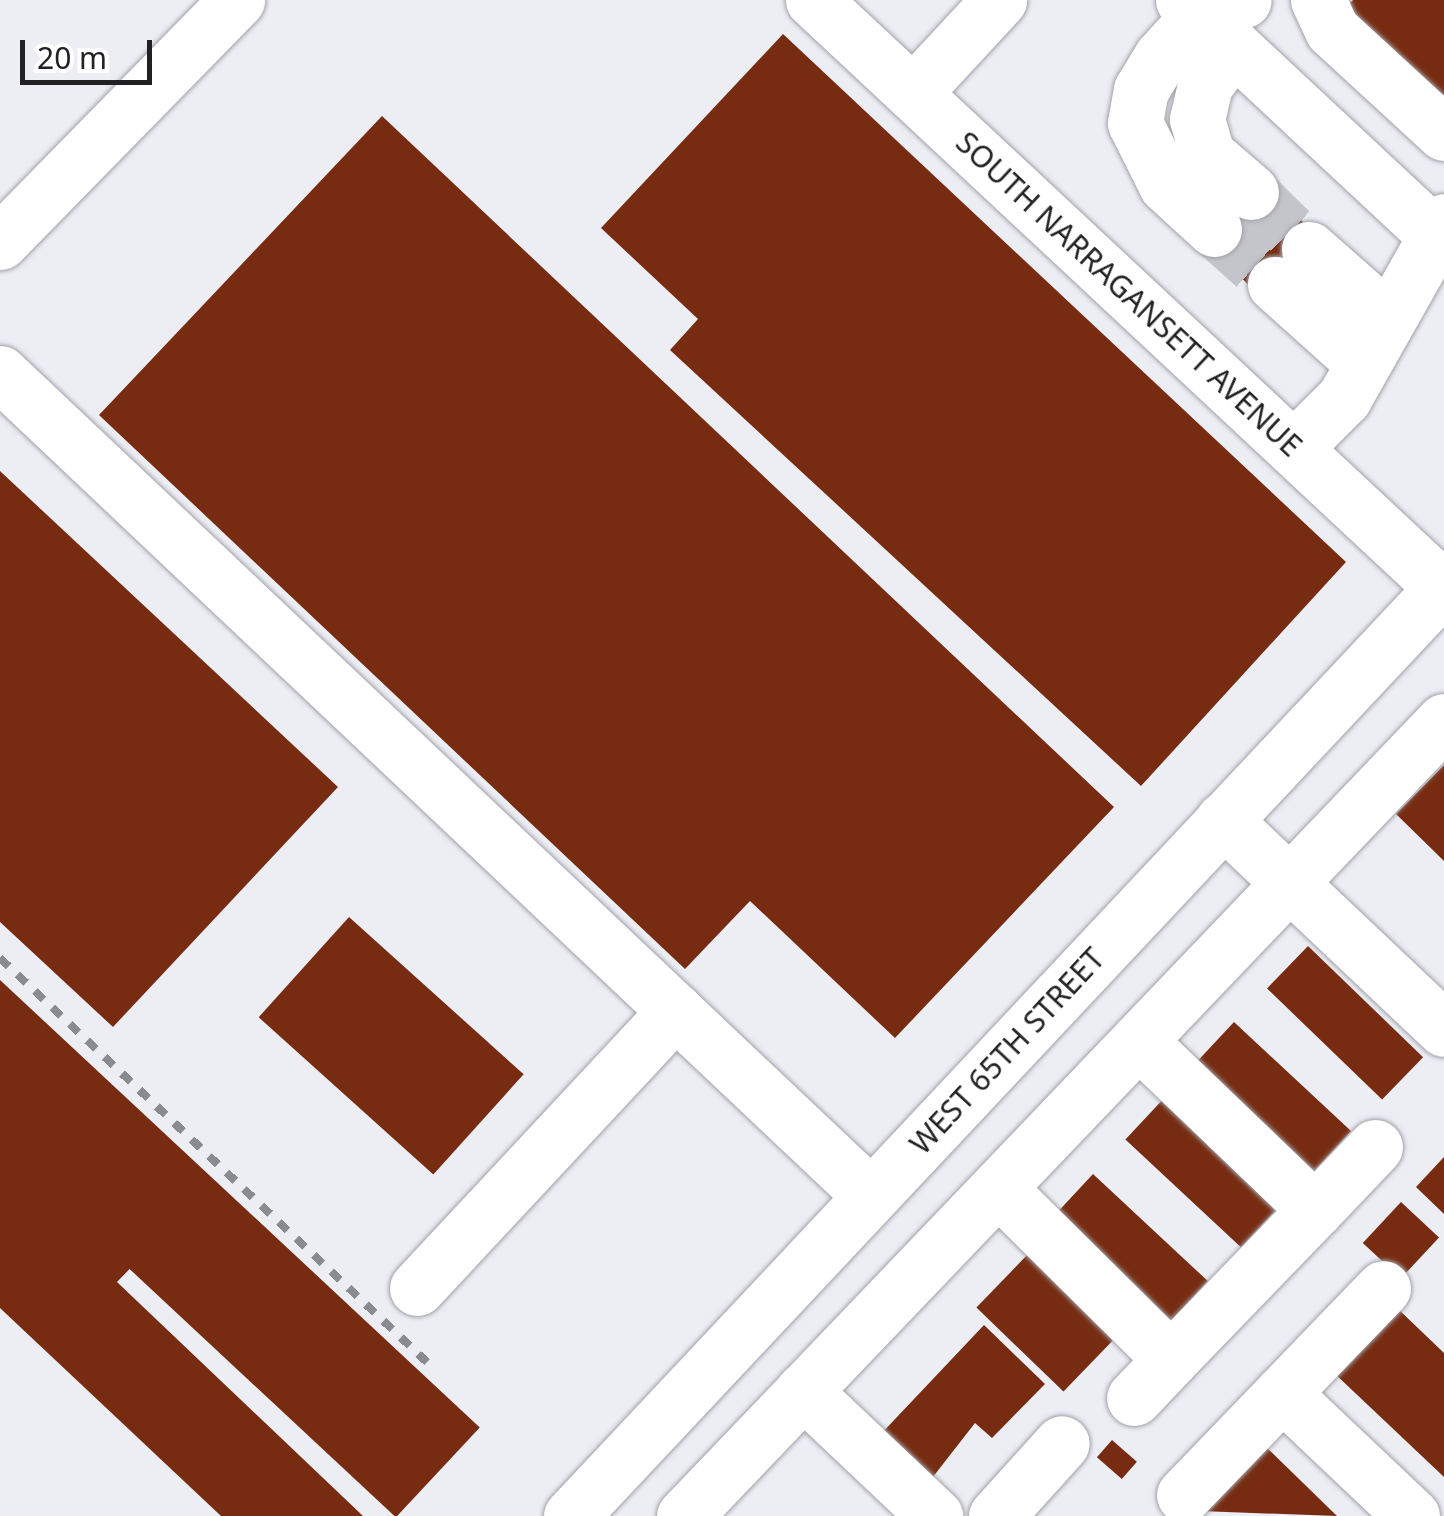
<!DOCTYPE html>
<html>
<head>
<meta charset="utf-8">
<style>
  body { margin:0 }
  #map { position:relative; width:1444px; height:1516px; overflow:hidden; background:#eceef4; font-family:"Noto Sans",sans-serif }
  div>[style] { position:absolute }
  .building>* { inset:0; background:#772c11; transform-origin:0 0 }
  .minor-tunnel>* { height:55px; margin-top:-27.5px; transform-origin:0; background:repeating-linear-gradient(90deg,#c3c5ca 0 55px,transparent 0 83px) }
  .roads { filter:drop-shadow(0 0 2px #a1a2a9) drop-shadow(0 0 2px #a1a2a9) }
  .minor>* { height:55px; margin:-27.5px; padding:0 27.5px; transform-origin:27.5px; border-radius:27.5px; background:#fff }
  .rail>* { height:8px; margin-top:-4px; transform-origin:0; background:repeating-linear-gradient(90deg,#8a8b90 0 12px,transparent 0 24px) }
  span { translate:-50% -50%; white-space:nowrap; text-align:center; line-height:1.15; -webkit-text-stroke:10px #fff; paint-order:stroke }
  .street-label { font-size:30px; color:#212124 }
  .scale { position:absolute; left:20px; top:40px; width:132px; height:45px; box-sizing:border-box; border:5px solid #212124; border-top:0; padding-left:12px; font-size:30px; line-height:35px; white-space:nowrap; color:#212124; -webkit-text-stroke:8px #fff; paint-order:stroke }
</style>
</head>
<body>
<div id="map">
  <div class="building">
    <i style="clip-path:polygon(1353px 0,1444px 0,1444px 111px,1346px 7px)"></i>
    <i style="clip-path:polygon(783px 34px,1346px 562px,1141px 786px,670px 350px,698px 319px,601px 228px)"></i>
    <i style="clip-path:polygon(382px 116px,1114px 807px,895px 1038px,750px 901px,685px 969px,99px 415px)"></i>
    <i style="left:1262px;top:181px;width:81px;height:83px;rotate:45deg"></i>
    <i style="clip-path:polygon(0 471px,338px 787px,113px 1027px,0 922px)"></i>
    <i style="clip-path:polygon(1444px 765px,1444px 861px,1396px 814px)"></i>
    <i style="left:349px;top:917px;width:235px;height:135px;rotate:42deg"></i>
    <i style="left:1308px;top:946px;width:160px;height:59px;rotate:44deg"></i>
    <i style="left:0;top:980px;width:656px;height:123px;rotate:43deg"></i>
    <i style="left:1234px;top:1022px;width:160px;height:64px;rotate:43deg"></i>
    <i style="left:1167px;top:1095px;width:158px;height:61px;rotate:43deg"></i>
    <i style="clip-path:polygon(0 1115px,146px 1252px,117px 1282px,363px 1516px,221px 1516px,0 1308px)"></i>
    <i style="clip-path:polygon(1444px 1157px,1444px 1214px,1416px 1187px)"></i>
    <i style="left:1093px;top:1174px;width:157px;height:59px;rotate:43deg"></i>
    <i style="left:1401px;top:1202px;width:52px;height:56px;rotate:43deg"></i>
    <i style="left:1032px;top:1250px;width:121px;height:80px;rotate:44deg"></i>
    <i style="clip-path:polygon(1395px 1306px,1444px 1353px,1444px 1477px,1333px 1372px)"></i>
    <i style="clip-path:polygon(984px 1325px,1045px 1384px,992px 1438px,975px 1423px,929px 1482px,880px 1435px)"></i>
    <i style="left:1112px;top:1440px;width:33px;height:23px;rotate:41deg"></i>
    <i style="clip-path:polygon(1264px 1445px,1337px 1516px,1200px 1511px)"></i>
  </div>
  <div class="minor-tunnel">
    <i style="left:1251px;top:192px;width:81px;rotate:44.5deg"></i>
    <i style="left:1214px;top:229px;width:82px;rotate:42deg"></i>
  </div>
  <div class="roads">
    <div class="minor">
      <i style="left:813px;top:0;width:863px;rotate:43.03deg"></i>
      <i style="left:1183px;top:0;width:357px;rotate:43deg"></i>
      <i style="left:1318px;top:0;width:33px;rotate:65deg"></i>
      <i style="left:1332px;top:30px;width:152px;rotate:42.6deg"></i>
      <i style="left:1233px;top:47px;width:47px;rotate:126.4deg"></i>
      <i style="left:1205px;top:85px;width:35px;rotate:103deg"></i>
      <i style="left:1197px;top:119px;width:36px;rotate:74deg"></i>
      <i style="left:1207px;top:154px;width:58px;rotate:40.8deg"></i>
      <i style="left:913px;top:93px;width:127px;rotate:-47.2deg"></i>
      <i style="left:1214px;top:229px;width:65px;rotate:-137.5deg"></i>
      <i style="left:1166px;top:185px;width:69px;rotate:-116.6deg"></i>
      <i style="left:1135px;top:123px;width:34px;rotate:-80deg"></i>
      <i style="left:1141px;top:90px;width:39px;rotate:-59deg"></i>
      <i style="left:1161px;top:57px;width:57px;rotate:-47.9deg"></i>
      <i style="left:1199px;top:15px;width:47px;rotate:-18.4deg"></i>
      <i style="left:0;top:242px;width:339px;rotate:-45.6deg"></i>
      <i style="left:1309px;top:249px;width:104px;rotate:41.5deg"></i>
      <i style="left:1275px;top:284px;width:118px;rotate:41.9deg"></i>
      <i style="left:0;top:373px;width:1198px;rotate:43.38deg"></i>
      <i style="left:1294px;top:448px;width:71px;rotate:-45deg"></i>
      <i style="left:1344px;top:398px;width:203px;rotate:-60.5deg"></i>
      <i style="left:1223px;top:820px;width:304px;rotate:43.4deg"></i>
      <i style="left:998px;top:1188px;width:243px;rotate:44.7deg"></i>
      <i style="left:1171px;top:1359px;width:207px;rotate:-46deg"></i>
      <i style="left:1315px;top:1210px;width:244px;rotate:-136.2deg"></i>
      <i style="left:1315px;top:1210px;width:87px;rotate:-46.4deg"></i>
      <i style="left:417px;top:1288px;width:379px;rotate:-47deg"></i>
      <i style="left:803px;top:1391px;width:182px;rotate:43.4deg"></i>
      <i style="left:1282px;top:1393px;width:179px;rotate:43.4deg"></i>
      <i style="left:1134px;top:1398px;width:54px;rotate:-46.5deg"></i>
      <i style="left:1184px;top:1495px;width:287px;rotate:-46.1deg"></i>
      <i style="left:571px;top:1516px;width:1276px;rotate:-46.81deg"></i>
      <i style="left:684px;top:1516px;width:1100px;rotate:-46.29deg"></i>
      <i style="left:996px;top:1516px;width:98px;rotate:-47.9deg"></i>
    </div>
  </div>
  <div class="rail">
    <i style="left:0;top:958px;width:595px;rotate:43.43deg"></i>
  </div>
  <div class="street-label">
    <span style="left:1129px;top:294px;rotate:43deg">SOUTH NARRAGANSETT AVENUE</span>
    <span style="left:1007px;top:1051px;rotate:-47deg">WEST 65TH STREET</span>
  </div>
  <div class="scale">20 m</div>
</div>
</body>
</html>
